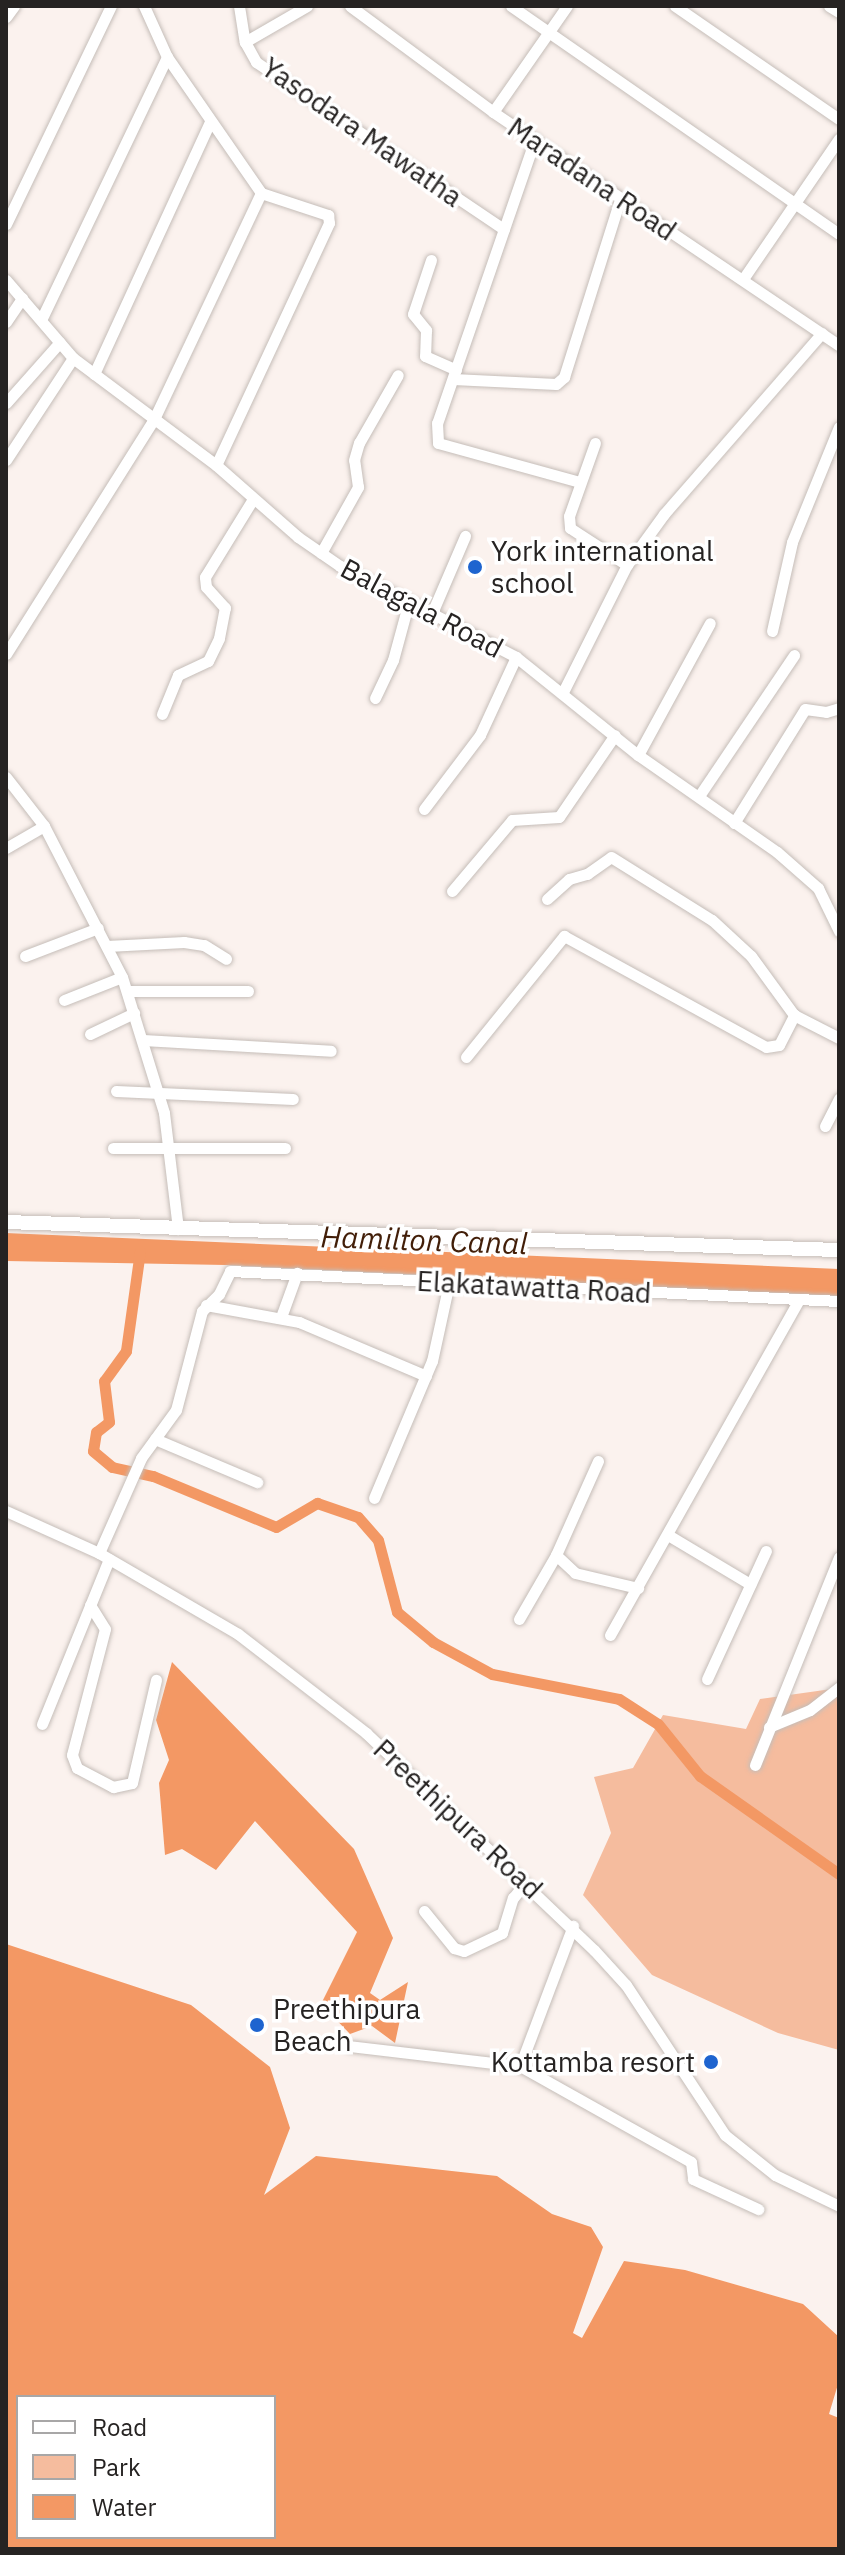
<!DOCTYPE html>
<html>
<head>
<meta charset="utf-8">
<style>
  body { margin:0 }
  #map { position:relative; width:845px; height:2555px; overflow:hidden; background:#fbf2ee; font-family:"IBM Plex Sans",sans-serif }
  div>[style] { position:absolute }
  .green>* { inset:0; background:#f5bc9e }
  .water>* { inset:0; background:#f39864 }
  .canal>* { height:11px; margin:-5.5px; padding:0 5.5px; transform-origin:5.5px; border-radius:5.5px; background:#f39864 }
  .roads { filter:drop-shadow(0 0 2px #c5bdb8) drop-shadow(0 0 2px #c5bdb8) }
  .minor>* { height:11px; margin:-5.5px; padding:0 5.5px; transform-origin:5.5px; border-radius:5.5px; background:#fff }
  .major>* { height:14px; margin:-7px; padding:0 7px; transform-origin:7px; border-radius:7px; background:#fff }
  .dots>* { width:22px; height:22px; translate:-50% -50%; box-sizing:border-box; border:4px solid #fff; border-radius:50% }
  span { translate:-50% -50%; white-space:nowrap; text-align:center; line-height:1.15; -webkit-text-stroke:7px #fff; paint-order:stroke }
  .street-label { font-size:28px; color:#262322 }
  .poi-label { font-size:28px; color:#262322 }
  .left { translate:0 -50%; text-align:left }
  .right { translate:-100% -50%; text-align:right }
  .water-label { font-size:30px; color:#421e08; font-style:italic }
  .frame { position:absolute; inset:0; border:8px solid #262322; pointer-events:none }
  .legend { position:absolute; left:16px; top:2395px; width:260px; height:144px; box-sizing:border-box; background:#fff; border:2px solid #a8a7a7; margin:0; padding:10px 14px; list-style:none; font-size:24px; color:#262322 }
  .legend li { display:flex; align-items:center; gap:16px; height:40px }
  .legend b { width:40px; border:2px solid #a8a7a7 }
</style>
</head>
<body>
<div id="map">
  <div class="green">
    <i style="clip-path:polygon(839px 1688px,839px 2050px,778px 2033px,652px 1975px,583px 1895px,611px 1833px,594px 1777px,633px 1768px,663px 1715px,746px 1729px,760px 1699px)"></i>
  </div>
  <div class="water">
    <i style="clip-path:polygon(6px 1233px,839px 1269px,839px 1296px,226px 1265px,6px 1261px)"></i>
    <i style="clip-path:polygon(172px 1662px,354px 1849px,393px 1938px,370px 1993px,380px 2000px,408px 1982px,395px 2043px,372px 2026px,350px 2034px,321px 2004px,357px 1932px,255px 1821px,216px 1870px,182px 1849px,165px 1855px,159px 1783px,169px 1760px,156px 1720px)"></i>
    <i style="clip-path:polygon(evenodd,6px 1944px,191px 2005px,270px 2067px,290px 2128px,264px 2195px,316px 2156px,497px 2176px,552px 2214px,591px 2227px,603px 2247px,573px 2333px,582px 2338px,624px 2261px,685px 2270px,803px 2304px,839px 2337px,839px 2381px,829px 2414px,839px 2418px,839px 2549px,6px 2549px,6px 1944px,18px 2397px,274px 2397px,274px 2537px,18px 2537px,18px 2397px)"></i>
  </div>
  <div class="canal">
    <i style="left:140px;top:1251px;width:101px;rotate:98deg"></i>
    <i style="left:126px;top:1351px;width:37px;rotate:126deg"></i>
    <i style="left:104px;top:1381px;width:41px;rotate:83deg"></i>
    <i style="left:109px;top:1422px;width:16px;rotate:142deg"></i>
    <i style="left:96px;top:1432px;width:19px;rotate:99deg"></i>
    <i style="left:93px;top:1451px;width:25px;rotate:40deg"></i>
    <i style="left:112px;top:1467px;width:42px;rotate:12.4deg"></i>
    <i style="left:153px;top:1476px;width:133px;rotate:22.5deg"></i>
    <i style="left:276px;top:1527px;width:48px;rotate:-30.3deg"></i>
    <i style="left:317px;top:1503px;width:43px;rotate:18.9deg"></i>
    <i style="left:358px;top:1517px;width:30px;rotate:49deg"></i>
    <i style="left:378px;top:1540px;width:74px;rotate:75.2deg"></i>
    <i style="left:397px;top:1612px;width:47px;rotate:39.8deg"></i>
    <i style="left:433px;top:1642px;width:67px;rotate:28.5deg"></i>
    <i style="left:492px;top:1674px;width:129px;rotate:11.1deg"></i>
    <i style="left:619px;top:1699px;width:46px;rotate:32.7deg"></i>
    <i style="left:658px;top:1724px;width:67px;rotate:51.1deg"></i>
    <i style="left:700px;top:1776px;width:170px;rotate:35.2deg"></i>
  </div>
  <div class="roads">
    <div class="minor">
      <i style="left:144px;top:6px;width:56px;rotate:65.7deg"></i>
      <i style="left:167px;top:57px;width:165px;rotate:55.3deg"></i>
      <i style="left:261px;top:193px;width:71px;rotate:18.2deg"></i>
      <i style="left:328px;top:215px;width:8px;rotate:83deg"></i>
      <i style="left:329px;top:223px;width:267px;rotate:115deg"></i>
      <i style="left:239px;top:6px;width:36px;rotate:81deg"></i>
      <i style="left:307px;top:6px;width:72px;rotate:149.9deg"></i>
      <i style="left:245px;top:42px;width:23px;rotate:61deg"></i>
      <i style="left:256px;top:62px;width:299px;rotate:34deg"></i>
      <i style="left:350px;top:6px;width:178px;rotate:36.5deg"></i>
      <i style="left:493px;top:112px;width:417px;rotate:34deg"></i>
      <i style="left:511px;top:6px;width:399px;rotate:34.8deg"></i>
      <i style="left:675px;top:6px;width:199px;rotate:34.6deg"></i>
      <i style="left:829px;top:6px;width:12px;rotate:31deg"></i>
      <i style="left:6px;top:17px;width:14px;rotate:-54deg"></i>
      <i style="left:493px;top:112px;width:129px;rotate:-55.1deg"></i>
      <i style="left:535px;top:139px;width:300px;rotate:109deg"></i>
      <i style="left:437px;top:423px;width:20px;rotate:87deg"></i>
      <i style="left:438px;top:443px;width:147px;rotate:15.4deg"></i>
      <i style="left:6px;top:224px;width:242px;rotate:-64.3deg"></i>
      <i style="left:431px;top:260px;width:57px;rotate:108.4deg"></i>
      <i style="left:413px;top:314px;width:21px;rotate:51deg"></i>
      <i style="left:426px;top:330px;width:26px;rotate:92deg"></i>
      <i style="left:425px;top:356px;width:34px;rotate:24deg"></i>
      <i style="left:743px;top:279px;width:170px;rotate:-55.6deg"></i>
      <i style="left:6px;top:280px;width:103px;rotate:49.3deg"></i>
      <i style="left:73px;top:358px;width:179px;rotate:36.8deg"></i>
      <i style="left:216px;top:465px;width:109px;rotate:41.3deg"></i>
      <i style="left:298px;top:537px;width:51px;rotate:34.6deg"></i>
      <i style="left:340px;top:566px;width:198px;rotate:27.3deg"></i>
      <i style="left:516px;top:657px;width:156px;rotate:38.8deg"></i>
      <i style="left:638px;top:755px;width:169px;rotate:34.9deg"></i>
      <i style="left:777px;top:852px;width:55px;rotate:41.3deg"></i>
      <i style="left:818px;top:888px;width:48px;rotate:64deg"></i>
      <i style="left:41px;top:320px;width:292px;rotate:-64.4deg"></i>
      <i style="left:6px;top:322px;width:29px;rotate:-56deg"></i>
      <i style="left:94px;top:374px;width:277px;rotate:-65.3deg"></i>
      <i style="left:453px;top:379px;width:103px;rotate:2.8deg"></i>
      <i style="left:556px;top:384px;width:11px;rotate:-41deg"></i>
      <i style="left:564px;top:377px;width:187px;rotate:-72.5deg"></i>
      <i style="left:6px;top:403px;width:81px;rotate:-48.5deg"></i>
      <i style="left:595px;top:443px;width:77px;rotate:109.6deg"></i>
      <i style="left:569px;top:516px;width:12px;rotate:85deg"></i>
      <i style="left:570px;top:528px;width:68px;rotate:33deg"></i>
      <i style="left:6px;top:460px;width:122px;rotate:-56.7deg"></i>
      <i style="left:321px;top:553px;width:76px;rotate:-60.7deg"></i>
      <i style="left:358px;top:487px;width:27px;rotate:-98deg"></i>
      <i style="left:354px;top:460px;width:18px;rotate:-74deg"></i>
      <i style="left:359px;top:443px;width:78px;rotate:-60.2deg"></i>
      <i style="left:432px;top:613px;width:84px;rotate:-66.8deg"></i>
      <i style="left:772px;top:631px;width:91px;rotate:-77.3deg"></i>
      <i style="left:792px;top:542px;width:124px;rotate:-67.8deg"></i>
      <i style="left:6px;top:654px;width:280px;rotate:-57.8deg"></i>
      <i style="left:155px;top:417px;width:248px;rotate:-64.7deg"></i>
      <i style="left:563px;top:692px;width:142px;rotate:-63.3deg"></i>
      <i style="left:627px;top:565px;width:63px;rotate:-54deg"></i>
      <i style="left:664px;top:514px;width:240px;rotate:-48.9deg"></i>
      <i style="left:375px;top:698px;width:42px;rotate:-64.7deg"></i>
      <i style="left:393px;top:660px;width:61px;rotate:-74.8deg"></i>
      <i style="left:162px;top:714px;width:42px;rotate:-67.7deg"></i>
      <i style="left:178px;top:675px;width:33px;rotate:-25deg"></i>
      <i style="left:208px;top:661px;width:25px;rotate:-64deg"></i>
      <i style="left:219px;top:638px;width:31px;rotate:-79deg"></i>
      <i style="left:225px;top:608px;width:28px;rotate:-132deg"></i>
      <i style="left:206px;top:587px;width:10px;rotate:-96deg"></i>
      <i style="left:205px;top:577px;width:92px;rotate:-58.4deg"></i>
      <i style="left:638px;top:755px;width:150px;rotate:-61.4deg"></i>
      <i style="left:6px;top:777px;width:62px;rotate:52.2deg"></i>
      <i style="left:44px;top:826px;width:170px;rotate:62.7deg"></i>
      <i style="left:122px;top:977px;width:142px;rotate:72.8deg"></i>
      <i style="left:164px;top:1113px;width:117px;rotate:83.1deg"></i>
      <i style="left:699px;top:796px;width:170px;rotate:-56deg"></i>
      <i style="left:424px;top:809px;width:93px;rotate:-52.9deg"></i>
      <i style="left:480px;top:735px;width:86px;rotate:-65.2deg"></i>
      <i style="left:734px;top:823px;width:134px;rotate:-58.1deg"></i>
      <i style="left:805px;top:709px;width:21px;rotate:8deg"></i>
      <i style="left:826px;top:712px;width:14px;rotate:-17deg"></i>
      <i style="left:6px;top:848px;width:44px;rotate:-30.1deg"></i>
      <i style="left:452px;top:891px;width:93px;rotate:-49.8deg"></i>
      <i style="left:512px;top:820px;width:47px;rotate:-3.7deg"></i>
      <i style="left:559px;top:817px;width:99px;rotate:-55.7deg"></i>
      <i style="left:547px;top:899px;width:30px;rotate:-42deg"></i>
      <i style="left:569px;top:879px;width:19px;rotate:-16deg"></i>
      <i style="left:587px;top:874px;width:29px;rotate:-35deg"></i>
      <i style="left:611px;top:857px;width:119px;rotate:32deg"></i>
      <i style="left:712px;top:920px;width:53px;rotate:42.7deg"></i>
      <i style="left:751px;top:956px;width:73px;rotate:53.9deg"></i>
      <i style="left:794px;top:1015px;width:51px;rotate:27.1deg"></i>
      <i style="left:107px;top:946px;width:77px;rotate:-3deg"></i>
      <i style="left:184px;top:942px;width:20px;rotate:9deg"></i>
      <i style="left:204px;top:945px;width:26px;rotate:32deg"></i>
      <i style="left:25px;top:956px;width:78px;rotate:-21deg"></i>
      <i style="left:127px;top:991px;width:121px"></i>
      <i style="left:64px;top:1000px;width:62px;rotate:-21.6deg"></i>
      <i style="left:90px;top:1034px;width:49px;rotate:-25.5deg"></i>
      <i style="left:143px;top:1040px;width:188px;rotate:3.3deg"></i>
      <i style="left:466px;top:1057px;width:156px;rotate:-51deg"></i>
      <i style="left:564px;top:936px;width:230px;rotate:28.8deg"></i>
      <i style="left:766px;top:1047px;width:13px;rotate:-9deg"></i>
      <i style="left:779px;top:1045px;width:34px;rotate:-63deg"></i>
      <i style="left:116px;top:1091px;width:177px;rotate:2.6deg"></i>
      <i style="left:825px;top:1126px;width:31px;rotate:-63deg"></i>
      <i style="left:113px;top:1148px;width:172px"></i>
      <i style="left:206px;top:1305px;width:95px;rotate:10.4deg"></i>
      <i style="left:299px;top:1322px;width:138px;rotate:23deg"></i>
      <i style="left:281px;top:1317px;width:47px;rotate:-70deg"></i>
      <i style="left:155px;top:1439px;width:111px;rotate:22.9deg"></i>
      <i style="left:598px;top:1461px;width:103px;rotate:114.1deg"></i>
      <i style="left:556px;top:1555px;width:26px;rotate:43deg"></i>
      <i style="left:575px;top:1573px;width:65px;rotate:13.4deg"></i>
      <i style="left:374px;top:1498px;width:149px;rotate:-67.1deg"></i>
      <i style="left:432px;top:1361px;width:80px;rotate:-77.7deg"></i>
      <i style="left:6px;top:1511px;width:102px;rotate:24.3deg"></i>
      <i style="left:99px;top:1553px;width:161px;rotate:30.2deg"></i>
      <i style="left:238px;top:1634px;width:162px;rotate:37.7deg"></i>
      <i style="left:366px;top:1733px;width:315px;rotate:43.6deg"></i>
      <i style="left:594px;top:1950px;width:47px;rotate:47.6deg"></i>
      <i style="left:626px;top:1985px;width:180px;rotate:56.6deg"></i>
      <i style="left:725px;top:2135px;width:64px;rotate:38.7deg"></i>
      <i style="left:775px;top:2175px;width:71px;rotate:25.8deg"></i>
      <i style="left:668px;top:1535px;width:96px;rotate:30.9deg"></i>
      <i style="left:99px;top:1553px;width:104px;rotate:-66.1deg"></i>
      <i style="left:141px;top:1458px;width:59px;rotate:-53.9deg"></i>
      <i style="left:176px;top:1410px;width:102px;rotate:-75.3deg"></i>
      <i style="left:202px;top:1311px;width:24px;rotate:-45deg"></i>
      <i style="left:219px;top:1294px;width:25px;rotate:-64deg"></i>
      <i style="left:230px;top:1271px;width:610px;rotate:2.82deg"></i>
      <i style="left:90px;top:1605px;width:28px;rotate:58deg"></i>
      <i style="left:105px;top:1629px;width:130px;rotate:104.7deg"></i>
      <i style="left:72px;top:1755px;width:14px;rotate:69deg"></i>
      <i style="left:77px;top:1768px;width:41px;rotate:27.8deg"></i>
      <i style="left:113px;top:1787px;width:19px;rotate:-12deg"></i>
      <i style="left:132px;top:1783px;width:106px;rotate:-76.9deg"></i>
      <i style="left:519px;top:1619px;width:74px;rotate:-60deg"></i>
      <i style="left:610px;top:1635px;width:385px;rotate:-60.6deg"></i>
      <i style="left:707px;top:1679px;width:141px;rotate:-65.3deg"></i>
      <i style="left:42px;top:1724px;width:178px;rotate:-67.9deg"></i>
      <i style="left:769px;top:1727px;width:44px;rotate:-22.5deg"></i>
      <i style="left:810px;top:1710px;width:37px;rotate:-38deg"></i>
      <i style="left:755px;top:1765px;width:224px;rotate:-68deg"></i>
      <i style="left:424px;top:1911px;width:48px;rotate:51deg"></i>
      <i style="left:454px;top:1948px;width:10px;rotate:17deg"></i>
      <i style="left:464px;top:1951px;width:42px;rotate:-25.3deg"></i>
      <i style="left:502px;top:1933px;width:37px;rotate:-73deg"></i>
      <i style="left:513px;top:1898px;width:19px;rotate:-51deg"></i>
      <i style="left:349px;top:2046px;width:172px;rotate:6.7deg"></i>
      <i style="left:520px;top:2066px;width:196px;rotate:29.3deg"></i>
      <i style="left:691px;top:2162px;width:17px;rotate:83deg"></i>
      <i style="left:693px;top:2179px;width:72px;rotate:24.8deg"></i>
      <i style="left:520px;top:2066px;width:150px;rotate:-69.3deg"></i>
    </div>
    <div class="major">
      <i style="left:6px;top:1222px;width:833px;rotate:1.93deg"></i>
    </div>
  </div>
  <div class="dots">
    <i style="left:475px;top:567px;background:#1e64cf"></i>
    <i style="left:257px;top:2025px;background:#1e64cf"></i>
    <i style="left:711px;top:2062px;background:#1e64cf"></i>
  </div>
  <div class="street-label">
    <span style="left:362px;top:132px;rotate:35deg">Yasodara Mawatha</span>
    <span style="left:592px;top:179px;rotate:34deg">Maradana Road</span>
    <span style="left:422px;top:608px;rotate:28deg">Balagala Road</span>
    <span style="left:534px;top:1287px;rotate:3deg">Elakatawatta Road</span>
    <span style="left:458px;top:1819px;rotate:43deg">Preethipura Road</span>
  </div>
  <div class="poi-label">
    <span class="left" style="left:491px;top:567px">York international<br>school</span>
    <span class="left" style="left:273px;top:2025px">Preethipura<br>Beach</span>
    <span class="right" style="left:695px;top:2062px">Kottamba resort</span>
  </div>
  <div class="water-label">
    <span style="left:424px;top:1240px;rotate:2deg">Hamilton Canal</span>
  </div>
  <div class="frame"></div>
  <ul class="legend">
  <li><b style="height:10px;background:#fff"></b>Road</li>
  <li><b style="height:22px;background:#f5bc9e"></b>Park</li>
  <li><b style="height:22px;background:#f39864"></b>Water</li>
  </ul>
</div>
</body>
</html>
